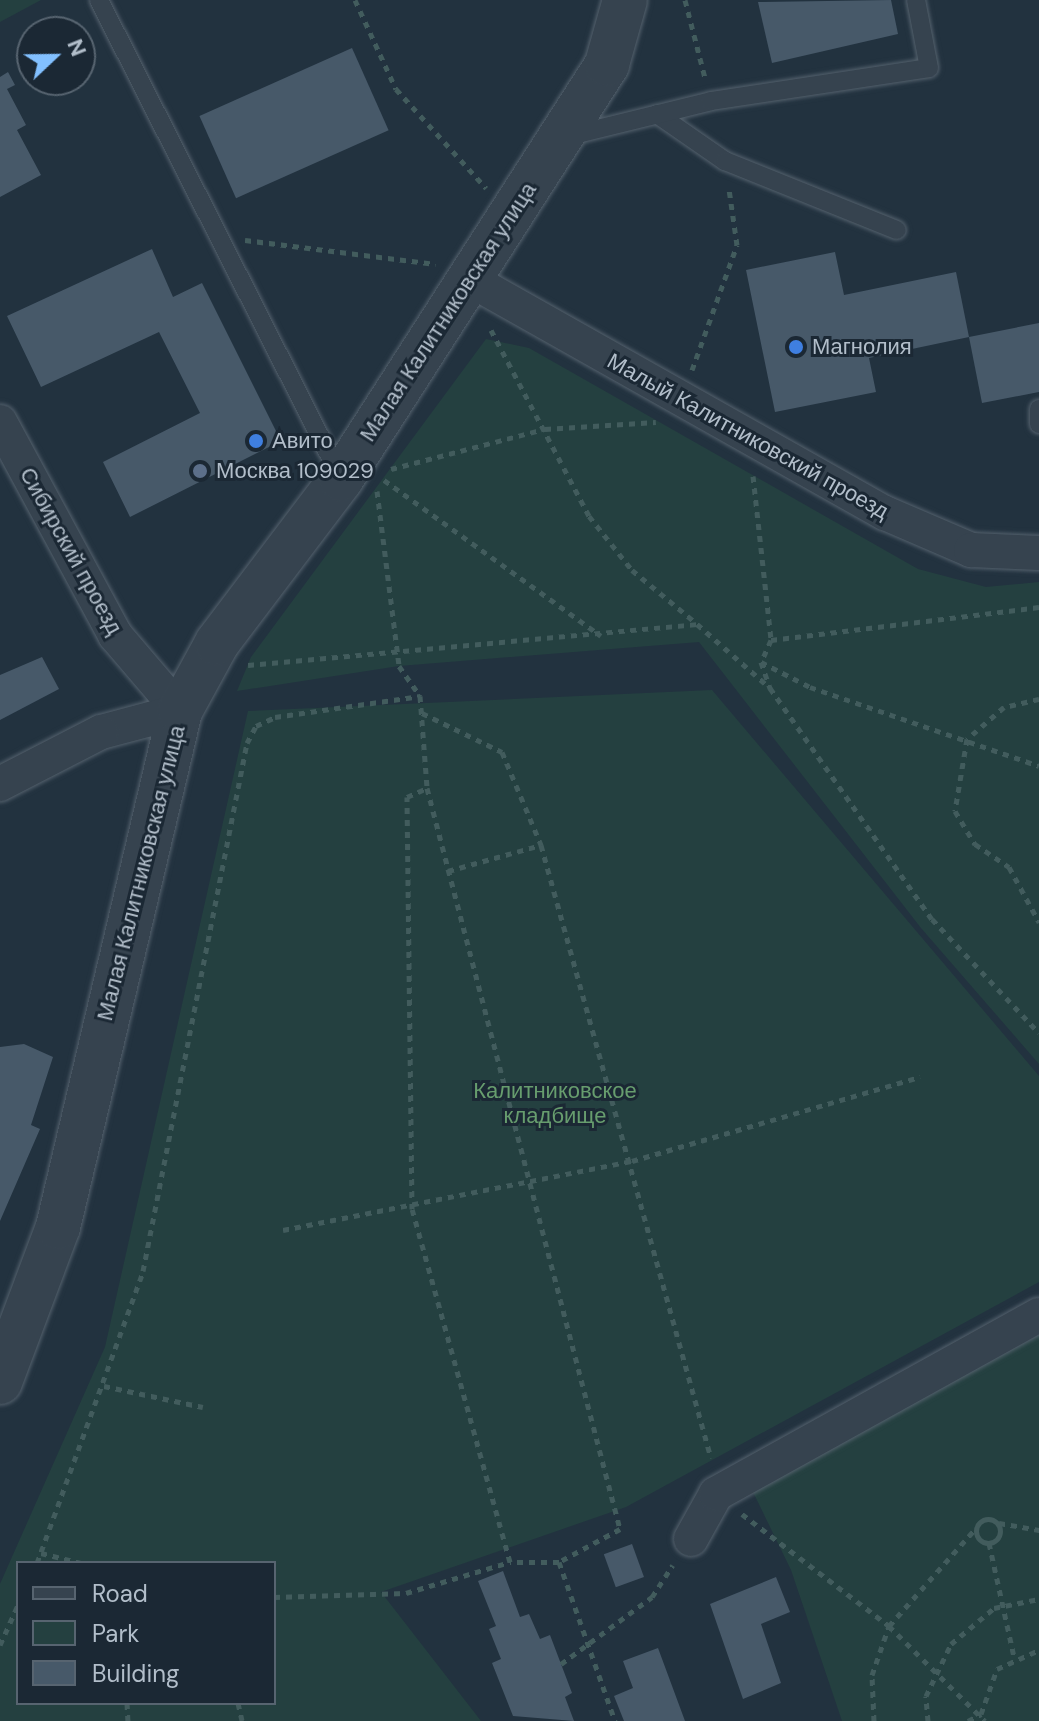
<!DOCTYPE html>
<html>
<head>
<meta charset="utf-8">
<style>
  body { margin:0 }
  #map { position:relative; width:1039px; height:1721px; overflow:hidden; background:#22323f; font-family:"DM Sans",sans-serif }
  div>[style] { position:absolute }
  .green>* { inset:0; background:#244040 }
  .building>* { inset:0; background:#475969; transform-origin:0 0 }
  .path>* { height:5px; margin-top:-2.5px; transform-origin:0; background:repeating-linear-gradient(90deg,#425c5d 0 6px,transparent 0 12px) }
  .path>.ring { margin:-2.5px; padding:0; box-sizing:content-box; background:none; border:5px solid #425c5d; border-radius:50% }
  .roads { filter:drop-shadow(0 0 2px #54616d) drop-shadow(0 0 2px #54616d) }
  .service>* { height:18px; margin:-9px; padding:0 9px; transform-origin:9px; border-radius:9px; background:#36434f }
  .minor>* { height:34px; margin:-17px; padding:0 17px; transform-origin:17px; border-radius:17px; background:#36434f }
  .tertiary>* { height:44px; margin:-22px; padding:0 22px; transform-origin:22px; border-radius:22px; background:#36434f }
  .dots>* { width:22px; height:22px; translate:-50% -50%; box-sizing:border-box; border:4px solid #1b2834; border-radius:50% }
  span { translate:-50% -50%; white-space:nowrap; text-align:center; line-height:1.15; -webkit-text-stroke:6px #1b2834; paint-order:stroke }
  .street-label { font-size:22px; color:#b2beca }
  .poi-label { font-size:22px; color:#b2beca }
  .left { translate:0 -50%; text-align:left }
  .park-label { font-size:22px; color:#679d6e }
  .legend { position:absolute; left:16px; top:1561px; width:260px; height:144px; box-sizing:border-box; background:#1b2834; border:2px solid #576470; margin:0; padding:10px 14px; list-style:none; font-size:24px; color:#b2beca }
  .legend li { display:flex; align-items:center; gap:16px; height:40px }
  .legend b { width:40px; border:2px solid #576470 }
  .north { position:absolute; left:16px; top:16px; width:80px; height:80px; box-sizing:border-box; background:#1b2834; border:2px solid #576470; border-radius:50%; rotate:68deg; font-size:22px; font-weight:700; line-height:32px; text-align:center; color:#b2beca }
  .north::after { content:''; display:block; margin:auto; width:28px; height:36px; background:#82c0ff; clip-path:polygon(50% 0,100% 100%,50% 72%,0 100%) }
</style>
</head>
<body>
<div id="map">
  <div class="green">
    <i style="clip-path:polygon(0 0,41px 0,0 22px)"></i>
    <i style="clip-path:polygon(486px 339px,529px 348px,918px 569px,986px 587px,1039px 582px,1039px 1064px,921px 928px,699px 642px,399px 666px,237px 691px,251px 657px)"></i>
    <i style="clip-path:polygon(evenodd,712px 690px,1039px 1076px,1039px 1282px,626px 1507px,381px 1592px,481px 1721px,0 1721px,0 1584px,105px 1347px,248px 711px,712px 690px,274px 1563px,274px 1703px,18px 1703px,18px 1563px,274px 1563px)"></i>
    <i style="clip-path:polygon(1039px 1335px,1039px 1721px,842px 1721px,791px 1570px,752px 1490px)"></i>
  </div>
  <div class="building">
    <i style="clip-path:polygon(891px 0,898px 34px,772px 63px,758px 2px)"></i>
    <i style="left:352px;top:48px;width:90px;height:167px;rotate:66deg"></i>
    <i style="clip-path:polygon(8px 72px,15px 85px,7px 89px,26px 125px,17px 130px,41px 175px,0 197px,0 77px)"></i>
    <i style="clip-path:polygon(152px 249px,173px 297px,202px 283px,281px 441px,130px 517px,103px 462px,200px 413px,159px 332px,41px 387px,7px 316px)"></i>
    <i style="clip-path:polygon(835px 252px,844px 295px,956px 272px,969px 337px,869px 358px,876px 392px,775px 412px,746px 270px)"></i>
    <i style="clip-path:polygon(1039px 323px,1039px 392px,982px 403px,969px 337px)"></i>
    <i style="clip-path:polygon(42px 657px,59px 689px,0 720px,0 675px)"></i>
    <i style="clip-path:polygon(24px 1044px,53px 1057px,31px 1125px,40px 1129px,0 1221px,0 1047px)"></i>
    <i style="left:632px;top:1544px;width:35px;height:30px;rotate:70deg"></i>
    <i style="clip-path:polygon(503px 1571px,520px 1617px,529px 1614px,540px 1639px,550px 1635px,572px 1693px,565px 1697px,574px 1721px,513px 1716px,492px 1663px,501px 1659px,489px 1629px,496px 1626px,478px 1581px)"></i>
    <i style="clip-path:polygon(776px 1577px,790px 1612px,761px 1624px,781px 1683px,743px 1699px,710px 1604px)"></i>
    <i style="clip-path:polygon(658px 1648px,685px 1721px,624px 1721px,614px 1696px,633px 1688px,623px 1661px)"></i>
  </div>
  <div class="path">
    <i style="left:355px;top:0;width:98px;rotate:65.3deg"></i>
    <i style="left:396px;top:89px;width:134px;rotate:47.7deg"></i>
    <i style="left:685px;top:0;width:81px;rotate:75.6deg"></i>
    <i style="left:245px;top:240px;width:192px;rotate:7.2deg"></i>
    <i style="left:491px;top:330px;width:210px;rotate:62.2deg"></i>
    <i style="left:589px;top:516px;width:69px;rotate:51.5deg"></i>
    <i style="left:632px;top:570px;width:83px;rotate:39.6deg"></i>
    <i style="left:692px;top:370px;width:133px;rotate:-70.2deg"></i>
    <i style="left:737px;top:245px;width:57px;rotate:-98.1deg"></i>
    <i style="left:391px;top:469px;width:159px;rotate:-14.6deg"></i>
    <i style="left:545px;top:429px;width:111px;rotate:-3.6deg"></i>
    <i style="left:753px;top:476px;width:165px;rotate:83.7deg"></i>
    <i style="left:771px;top:640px;width:270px;rotate:-7deg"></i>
    <i style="left:384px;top:480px;width:267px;rotate:35.7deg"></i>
    <i style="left:377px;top:491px;width:176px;rotate:82.8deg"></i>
    <i style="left:399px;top:666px;width:37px;rotate:55deg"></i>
    <i style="left:420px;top:696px;width:92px;rotate:85.6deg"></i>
    <i style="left:427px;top:788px;width:766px;rotate:75.4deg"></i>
    <i style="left:620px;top:1529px;width:69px;rotate:151.6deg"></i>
    <i style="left:559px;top:1562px;width:49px;rotate:180deg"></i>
    <i style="left:510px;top:1562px;width:366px;rotate:-105.5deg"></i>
    <i style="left:412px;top:1209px;width:412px;rotate:-90.7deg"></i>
    <i style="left:407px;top:797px;width:22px;rotate:-24deg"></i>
    <i style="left:771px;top:640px;width:24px;rotate:114deg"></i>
    <i style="left:761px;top:662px;width:55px;rotate:27deg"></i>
    <i style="left:810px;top:687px;width:242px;rotate:19deg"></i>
    <i style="left:761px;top:662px;width:28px;rotate:71deg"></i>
    <i style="left:770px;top:688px;width:282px;rotate:55deg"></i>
    <i style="left:932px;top:919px;width:156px;rotate:46.8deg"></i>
    <i style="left:248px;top:665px;width:451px;rotate:-5.2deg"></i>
    <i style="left:697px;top:624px;width:97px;rotate:41.2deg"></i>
    <i style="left:1039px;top:699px;width:36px;rotate:167deg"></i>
    <i style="left:1004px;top:707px;width:49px;rotate:139.1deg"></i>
    <i style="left:967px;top:739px;width:73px;rotate:99.5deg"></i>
    <i style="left:955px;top:811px;width:39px;rotate:59deg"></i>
    <i style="left:975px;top:844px;width:41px;rotate:34.1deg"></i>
    <i style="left:1009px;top:867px;width:63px;rotate:61.4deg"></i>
    <i style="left:422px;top:713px;width:89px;rotate:26deg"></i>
    <i style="left:502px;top:752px;width:101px;rotate:67.2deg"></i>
    <i style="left:541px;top:845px;width:636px;rotate:74.5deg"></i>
    <i style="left:448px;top:871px;width:97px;rotate:-15.6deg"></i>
    <i style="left:283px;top:1230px;width:356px;rotate:-11.2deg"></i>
    <i style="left:632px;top:1161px;width:300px;rotate:-16.3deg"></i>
    <i style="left:104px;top:1386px;width:101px;rotate:12deg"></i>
    <i style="left:742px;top:1514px;width:185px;rotate:37.3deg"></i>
    <i style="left:889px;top:1626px;width:135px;rotate:44.7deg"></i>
    <i class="ring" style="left:976px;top:1519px;width:19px;height:19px"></i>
    <i style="left:999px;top:1523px;width:41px;rotate:9.9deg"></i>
    <i style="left:989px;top:1543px;width:117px;rotate:77.6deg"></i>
    <i style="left:41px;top:1553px;width:41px;rotate:14deg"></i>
    <i style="left:559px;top:1562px;width:169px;rotate:70.6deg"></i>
    <i style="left:37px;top:1563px;width:311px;rotate:-70deg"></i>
    <i style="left:143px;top:1271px;width:538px;rotate:-78.86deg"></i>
    <i style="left:247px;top:743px;width:19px;rotate:-62deg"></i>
    <i style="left:256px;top:726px;width:21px;rotate:-25deg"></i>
    <i style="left:275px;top:717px;width:147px;rotate:-8.2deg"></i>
    <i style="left:274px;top:1597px;width:132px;rotate:-1.7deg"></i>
    <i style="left:406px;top:1593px;width:109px;rotate:-16.6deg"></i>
    <i style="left:0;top:1645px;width:44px;rotate:-65.8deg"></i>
    <i style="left:561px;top:1664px;width:113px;rotate:-36.4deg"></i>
    <i style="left:652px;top:1597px;width:38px;rotate:-57deg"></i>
    <i style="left:127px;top:1703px;width:18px;rotate:87deg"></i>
    <i style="left:238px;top:1703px;width:18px;rotate:77deg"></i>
    <i style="left:874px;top:1721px;width:46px;rotate:-92.5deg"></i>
    <i style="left:872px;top:1675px;width:52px;rotate:-70.9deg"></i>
    <i style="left:889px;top:1626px;width:131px;rotate:-48.4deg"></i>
    <i style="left:928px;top:1721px;width:25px;rotate:-95deg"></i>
    <i style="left:926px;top:1696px;width:58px;rotate:-64.3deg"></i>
    <i style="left:951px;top:1644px;width:56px;rotate:-39.9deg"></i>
    <i style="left:994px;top:1608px;width:46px;rotate:-11.3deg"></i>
    <i style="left:968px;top:1721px;width:15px;rotate:-28deg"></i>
    <i style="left:981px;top:1714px;width:48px;rotate:-70.4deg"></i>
    <i style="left:997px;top:1669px;width:46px;rotate:-24.3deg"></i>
  </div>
  <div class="roads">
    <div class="service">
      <i style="left:99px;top:0;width:534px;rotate:63.15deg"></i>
      <i style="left:657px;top:114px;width:83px;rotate:34.7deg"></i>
      <i style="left:725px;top:161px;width:185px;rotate:21.9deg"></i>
      <i style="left:569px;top:136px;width:146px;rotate:-13.8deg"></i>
      <i style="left:711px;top:101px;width:220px;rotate:-8.6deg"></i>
      <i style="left:929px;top:68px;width:69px;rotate:-100.8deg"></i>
      <i style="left:1039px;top:409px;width:15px;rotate:90deg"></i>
    </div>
    <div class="minor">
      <i style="left:469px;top:279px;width:477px;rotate:29.4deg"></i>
      <i style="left:885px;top:513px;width:94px;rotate:23.3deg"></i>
      <i style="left:971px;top:550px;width:68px;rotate:2.5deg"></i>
      <i style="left:0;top:422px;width:242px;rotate:61.6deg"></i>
      <i style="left:115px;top:635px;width:100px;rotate:49.5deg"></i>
      <i style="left:180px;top:711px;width:82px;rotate:165.1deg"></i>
      <i style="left:101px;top:732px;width:114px;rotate:152.8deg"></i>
      <i style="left:691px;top:1539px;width:51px;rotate:-60.9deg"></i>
      <i style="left:716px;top:1494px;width:369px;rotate:-29deg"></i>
    </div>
    <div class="tertiary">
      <i style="left:0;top:1382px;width:165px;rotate:-69.5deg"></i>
      <i style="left:58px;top:1227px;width:530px;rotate:-76.7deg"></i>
      <i style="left:180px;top:711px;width:77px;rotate:-61.4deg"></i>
      <i style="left:217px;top:643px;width:206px;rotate:-52.9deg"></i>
      <i style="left:341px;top:479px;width:493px;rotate:-57.3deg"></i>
      <i style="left:607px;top:64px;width:66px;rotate:-74.3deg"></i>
    </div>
  </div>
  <div class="dots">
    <i style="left:796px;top:347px;background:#3f7fe0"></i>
    <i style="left:256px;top:441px;background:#3f7fe0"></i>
    <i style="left:200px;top:471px;background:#5c6f8a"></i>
  </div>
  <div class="street-label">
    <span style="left:448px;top:312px;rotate:-57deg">Малая Калитниковская улица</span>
    <span style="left:748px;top:436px;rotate:29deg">Малый Калитниковский проезд</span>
    <span style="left:71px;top:551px;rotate:61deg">Сибирский проезд</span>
    <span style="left:141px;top:873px;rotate:-76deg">Малая Калитниковская улица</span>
  </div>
  <div class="poi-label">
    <span class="left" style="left:812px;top:347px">Магнолия</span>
    <span class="left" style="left:272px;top:441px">Авито</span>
    <span class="left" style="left:216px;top:471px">Москва 109029</span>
  </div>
  <div class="park-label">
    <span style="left:555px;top:1103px">Калитниковское<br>кладбище</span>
  </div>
  <ul class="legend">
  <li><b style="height:10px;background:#36434f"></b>Road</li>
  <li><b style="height:22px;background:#244040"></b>Park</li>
  <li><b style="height:22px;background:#475969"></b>Building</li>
  </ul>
  <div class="north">N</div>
</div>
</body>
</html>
